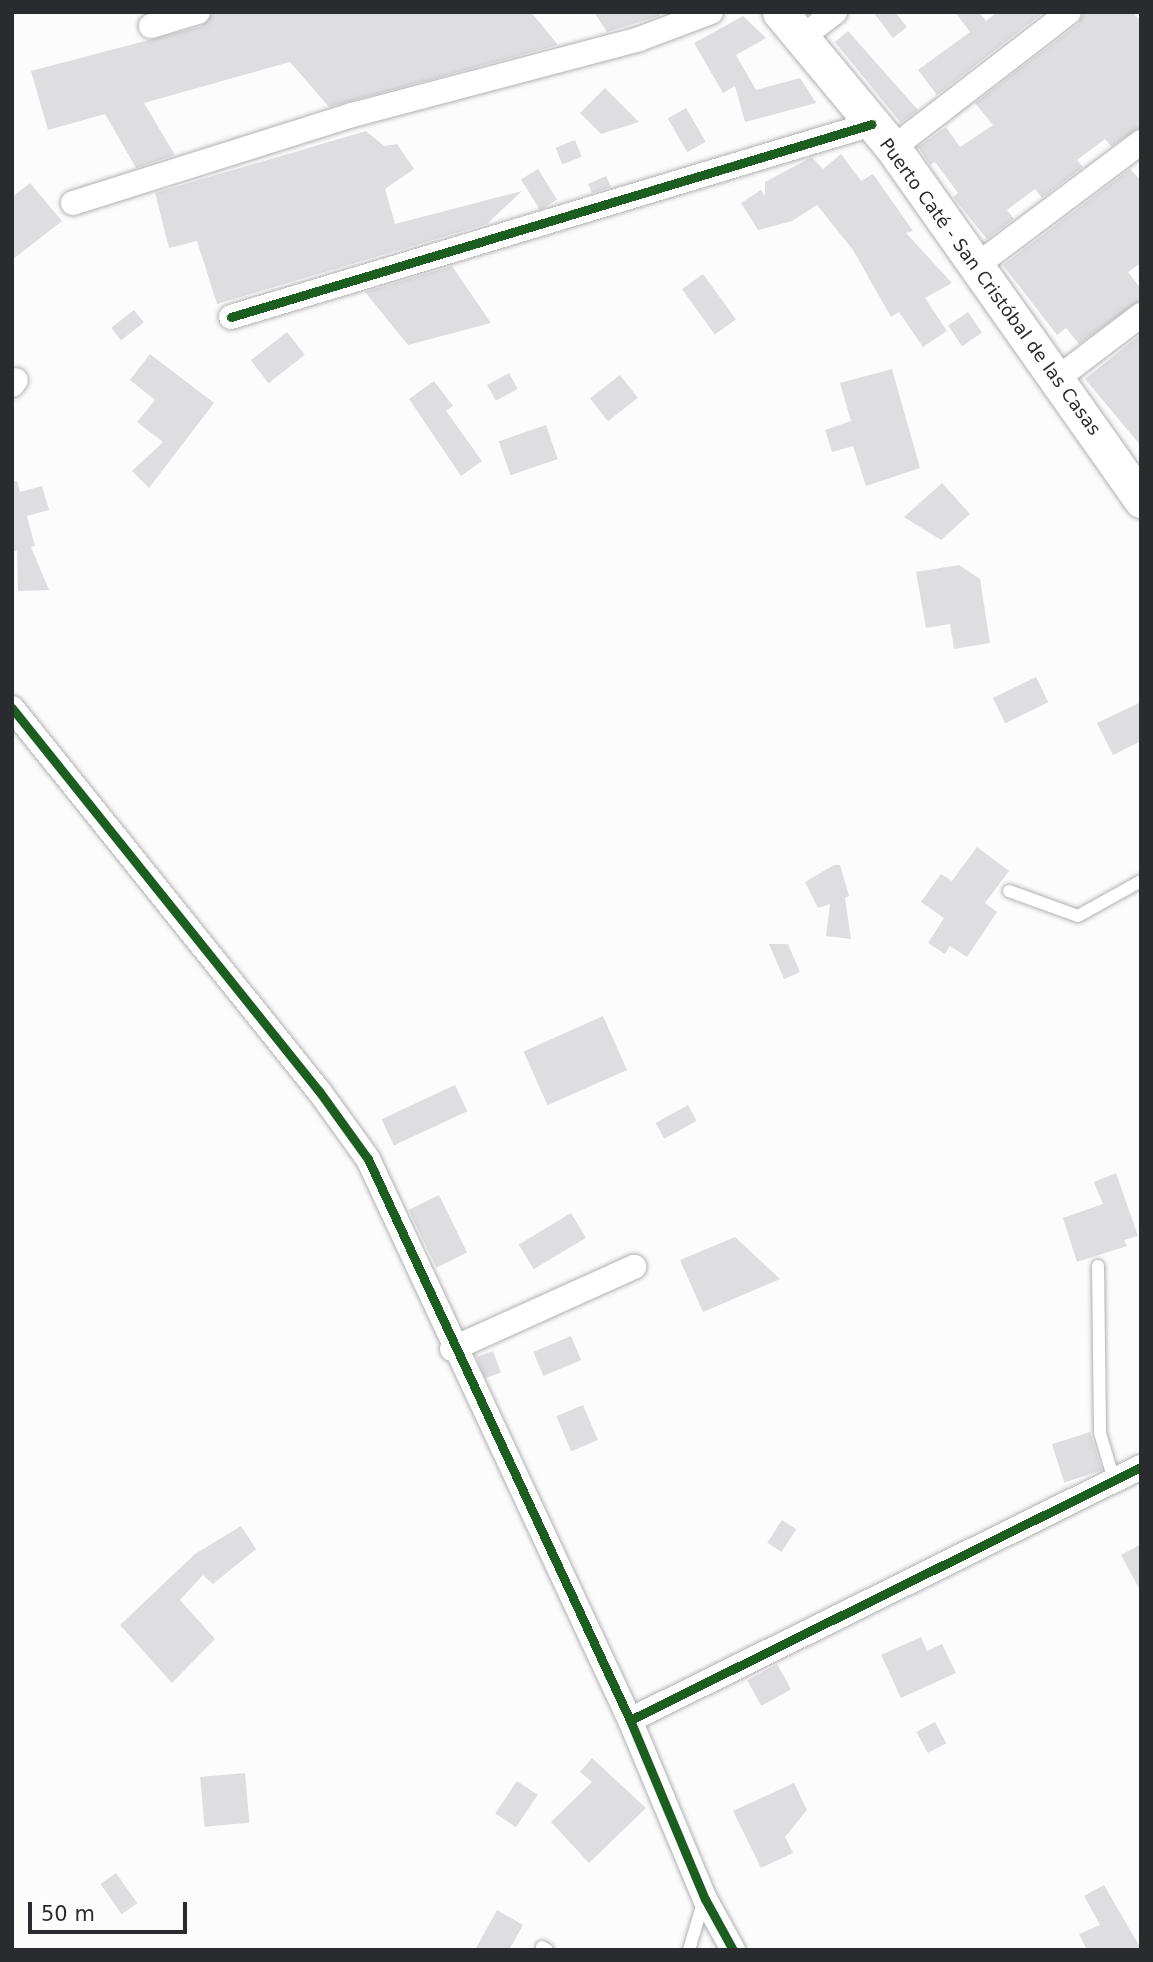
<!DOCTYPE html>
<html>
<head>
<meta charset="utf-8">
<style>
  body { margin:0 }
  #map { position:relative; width:1153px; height:1962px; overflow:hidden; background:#fcfcfd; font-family:"DejaVu Sans",sans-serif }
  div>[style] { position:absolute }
  .building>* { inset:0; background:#dedee0; transform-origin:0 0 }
  .roads { filter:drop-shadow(0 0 2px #b1b1b2) drop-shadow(0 0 2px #b1b1b2) }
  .lane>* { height:12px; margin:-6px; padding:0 6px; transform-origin:6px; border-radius:6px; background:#fff }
  .street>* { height:24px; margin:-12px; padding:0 12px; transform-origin:12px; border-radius:12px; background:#fff }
  .secondary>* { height:35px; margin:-17.5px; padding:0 17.5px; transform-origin:17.5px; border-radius:17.5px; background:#fff }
  .cycleway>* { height:9px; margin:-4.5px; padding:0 4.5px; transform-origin:4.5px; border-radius:4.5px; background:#1b5e20 }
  span { translate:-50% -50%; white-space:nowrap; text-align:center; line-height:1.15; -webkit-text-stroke:7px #fff; paint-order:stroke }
  .street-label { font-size:18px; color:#2a2b2e }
  .frame { position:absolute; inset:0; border:14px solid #2a2b2e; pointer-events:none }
  .scale { position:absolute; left:28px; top:1902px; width:159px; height:32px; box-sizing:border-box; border:4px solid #2a2b2e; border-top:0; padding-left:9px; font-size:21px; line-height:24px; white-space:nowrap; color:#2a2b2e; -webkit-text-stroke:5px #fff; paint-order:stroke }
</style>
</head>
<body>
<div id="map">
  <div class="building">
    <i style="clip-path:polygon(212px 12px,531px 12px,558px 45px,329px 107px,290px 62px,144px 103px,175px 155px,136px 168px,105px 114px,48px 130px,31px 71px,202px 26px)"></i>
    <i style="clip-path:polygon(594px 12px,659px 12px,659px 16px,607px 32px)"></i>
    <i style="clip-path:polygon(873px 12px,895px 12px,907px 27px,893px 38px)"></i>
    <i style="clip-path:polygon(955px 12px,979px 12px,986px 21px,997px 12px,1044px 12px,937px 95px,918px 70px,970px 32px)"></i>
    <i style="clip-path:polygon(1084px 12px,1133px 12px,1141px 22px,1141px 127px,1111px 146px,1105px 139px,1077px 160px,1083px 167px,1042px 198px,1035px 189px,1007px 210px,1014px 219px,987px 239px,953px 197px,958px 193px,935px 162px,930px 165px,918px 147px,946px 127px,960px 147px,993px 125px,975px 103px,1078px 24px)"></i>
    <i style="clip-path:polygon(743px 16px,766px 38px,736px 55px,756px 90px,800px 78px,816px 103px,745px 122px,735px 86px,723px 93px,694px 43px)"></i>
    <i style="clip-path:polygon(848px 31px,918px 110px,901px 123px,835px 42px)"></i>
    <i style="clip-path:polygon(605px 88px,639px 122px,601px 134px,580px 113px)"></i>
    <i style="left:686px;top:108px;width:39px;height:21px;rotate:60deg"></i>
    <i style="clip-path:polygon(366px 131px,384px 146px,397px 144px,414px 169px,385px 189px,395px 224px,522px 191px,487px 224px,217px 304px,197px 241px,169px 248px,155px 193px)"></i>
    <i style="left:575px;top:140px;width:18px;height:21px;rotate:68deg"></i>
    <i style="clip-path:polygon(841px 154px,861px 181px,873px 174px,913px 231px,906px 233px,952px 283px,925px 298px,947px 331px,923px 347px,899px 312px,891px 317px,853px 250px,817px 205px,792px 221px,758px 230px,741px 203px,761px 190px,765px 196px,765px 182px,812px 157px,823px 169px)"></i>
    <i style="left:538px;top:169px;width:36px;height:20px;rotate:58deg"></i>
    <i style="clip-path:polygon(1130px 169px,1141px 180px,1141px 263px,1128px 272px,1141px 289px,1141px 300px,1079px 344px,1066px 328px,1057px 335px,1003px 265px)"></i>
    <i style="clip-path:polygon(606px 176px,611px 187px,592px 193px,588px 184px)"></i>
    <i style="clip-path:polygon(30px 183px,62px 221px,12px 260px,12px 197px)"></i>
    <i style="clip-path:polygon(452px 266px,491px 323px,408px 345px,365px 292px)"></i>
    <i style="left:703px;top:274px;width:56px;height:26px;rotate:54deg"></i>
    <i style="left:134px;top:310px;width:16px;height:29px;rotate:52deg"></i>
    <i style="left:968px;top:312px;width:25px;height:24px;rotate:56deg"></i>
    <i style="left:287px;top:332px;width:29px;height:46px;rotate:52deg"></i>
    <i style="clip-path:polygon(1141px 334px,1141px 446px,1085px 379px)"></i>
    <i style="clip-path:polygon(150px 354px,214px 403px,149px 488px,132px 471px,163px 442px,137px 422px,155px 400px,130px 380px)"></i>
    <i style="clip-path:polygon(892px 369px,920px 468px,866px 486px,853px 446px,832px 452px,825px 430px,851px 421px,840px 383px)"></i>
    <i style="left:509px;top:373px;width:18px;height:25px;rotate:61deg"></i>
    <i style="left:620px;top:375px;width:29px;height:38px;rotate:52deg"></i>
    <i style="clip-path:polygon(434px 381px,453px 406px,446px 411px,482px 461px,461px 476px,409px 399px)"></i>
    <i style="left:546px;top:425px;width:36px;height:50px;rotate:71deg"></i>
    <i style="clip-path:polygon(17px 481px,20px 492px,42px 486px,49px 510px,27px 516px,35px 546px,31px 547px,49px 590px,18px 591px,17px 551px,12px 552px,12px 482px)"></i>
    <i style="clip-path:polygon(942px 483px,970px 514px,941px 540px,904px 517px)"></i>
    <i style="clip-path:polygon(959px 565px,980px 579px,990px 643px,954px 649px,950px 624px,926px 628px,916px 572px)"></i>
    <i style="left:1036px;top:677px;width:28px;height:48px;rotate:64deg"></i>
    <i style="clip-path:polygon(1141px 702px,1141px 741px,1113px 755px,1097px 723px)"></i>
    <i style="clip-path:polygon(977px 847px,1009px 871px,985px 903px,997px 912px,967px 957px,950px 946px,945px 954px,928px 943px,944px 918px,921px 902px,941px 874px,952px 881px)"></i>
    <i style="clip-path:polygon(834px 865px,840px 865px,849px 896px,845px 898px,851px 939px,826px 936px,830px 904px,818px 908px,805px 882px)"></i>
    <i style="clip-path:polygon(769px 944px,788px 944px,800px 972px,784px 979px)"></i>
    <i style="left:603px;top:1016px;width:59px;height:87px;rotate:66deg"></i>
    <i style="left:455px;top:1085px;width:29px;height:81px;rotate:65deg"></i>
    <i style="left:688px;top:1105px;width:18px;height:37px;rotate:61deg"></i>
    <i style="clip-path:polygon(1116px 1173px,1138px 1236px,1124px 1240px,1127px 1246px,1077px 1262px,1063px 1218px,1103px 1204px,1094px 1182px)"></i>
    <i style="left:439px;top:1195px;width:64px;height:34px;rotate:64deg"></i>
    <i style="left:571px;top:1213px;width:29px;height:61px;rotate:59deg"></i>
    <i style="clip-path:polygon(735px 1237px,780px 1279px,703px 1312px,680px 1260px)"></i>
    <i style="left:571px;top:1336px;width:26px;height:41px;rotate:67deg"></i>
    <i style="left:493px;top:1351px;width:23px;height:17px;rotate:70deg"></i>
    <i style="left:583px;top:1405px;width:38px;height:29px;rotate:67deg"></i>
    <i style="left:1090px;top:1432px;width:40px;height:40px;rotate:72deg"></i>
    <i style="left:782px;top:1520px;width:17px;height:27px;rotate:33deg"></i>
    <i style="clip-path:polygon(241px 1526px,256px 1549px,213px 1584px,203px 1575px,180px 1600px,215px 1639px,172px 1683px,120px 1625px,195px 1554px)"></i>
    <i style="clip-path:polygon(1141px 1544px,1141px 1592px,1121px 1555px)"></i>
    <i style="clip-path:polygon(921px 1637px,927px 1651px,942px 1644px,956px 1673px,901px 1698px,881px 1655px)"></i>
    <i style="left:777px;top:1664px;width:29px;height:34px;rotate:61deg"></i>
    <i style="left:935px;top:1722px;width:24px;height:21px;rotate:62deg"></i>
    <i style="clip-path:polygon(592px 1758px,646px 1808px,589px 1863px,551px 1822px,592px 1782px,580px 1772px)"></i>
    <i style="left:245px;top:1773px;width:50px;height:45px;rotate:85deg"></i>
    <i style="left:517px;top:1781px;width:25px;height:39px;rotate:34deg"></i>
    <i style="clip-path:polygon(794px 1783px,807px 1810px,785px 1837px,793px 1853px,761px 1868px,733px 1811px)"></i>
    <i style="left:116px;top:1873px;width:37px;height:19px;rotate:55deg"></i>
    <i style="clip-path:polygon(1104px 1885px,1141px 1949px,1141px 1950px,1087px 1950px,1079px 1934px,1100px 1925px,1084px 1896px)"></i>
    <i style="clip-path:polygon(497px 1910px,523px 1925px,509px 1950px,475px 1950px)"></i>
  </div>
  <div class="roads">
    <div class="lane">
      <i style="left:1009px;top:891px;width:73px;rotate:19.9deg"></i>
      <i style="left:1078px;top:916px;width:72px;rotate:-29.1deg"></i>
      <i style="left:1098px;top:1266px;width:167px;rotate:89.3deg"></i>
      <i style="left:1100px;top:1433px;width:49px;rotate:73.4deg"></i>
      <i style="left:542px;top:1947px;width:6px;rotate:31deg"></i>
      <i style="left:689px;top:1950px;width:53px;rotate:-73.6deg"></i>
    </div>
    <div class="street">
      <i style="left:151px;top:26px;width:49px;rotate:-16.6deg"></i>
      <i style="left:801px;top:38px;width:43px;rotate:-37.4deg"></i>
      <i style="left:893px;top:148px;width:222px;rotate:-37.7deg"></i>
      <i style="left:73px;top:203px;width:293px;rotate:-17.5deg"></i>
      <i style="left:352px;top:115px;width:297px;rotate:-14.8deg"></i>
      <i style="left:639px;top:39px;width:77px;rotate:-20.6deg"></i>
      <i style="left:976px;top:266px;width:206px;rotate:-36.9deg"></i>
      <i style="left:231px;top:317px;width:669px;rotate:-16.76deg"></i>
      <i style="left:1058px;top:378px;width:104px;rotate:-37.2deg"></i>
      <i style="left:12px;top:385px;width:6px;rotate:-51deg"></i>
      <i style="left:12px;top:708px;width:491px;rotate:51.3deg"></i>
      <i style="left:319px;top:1091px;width:84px;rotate:54.2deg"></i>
      <i style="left:368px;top:1159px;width:619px;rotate:64.97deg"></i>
      <i style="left:630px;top:1720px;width:194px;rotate:67.3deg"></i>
      <i style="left:705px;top:1899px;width:58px;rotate:61.2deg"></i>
      <i style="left:452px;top:1349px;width:200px;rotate:-24.3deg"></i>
      <i style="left:630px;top:1720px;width:570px;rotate:-26.34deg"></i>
    </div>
    <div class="secondary">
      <i style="left:780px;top:12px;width:177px;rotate:50.3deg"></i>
      <i style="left:893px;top:148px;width:431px;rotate:54.8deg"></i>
    </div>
  </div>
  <div class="cycleway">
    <i style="left:231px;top:317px;width:669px;rotate:-16.76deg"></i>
    <i style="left:12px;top:708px;width:491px;rotate:51.3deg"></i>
    <i style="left:319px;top:1091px;width:84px;rotate:54.2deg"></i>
    <i style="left:368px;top:1159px;width:619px;rotate:64.97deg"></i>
    <i style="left:630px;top:1720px;width:194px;rotate:67.3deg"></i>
    <i style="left:705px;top:1899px;width:58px;rotate:61.2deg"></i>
    <i style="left:630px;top:1720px;width:570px;rotate:-26.34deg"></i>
  </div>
  <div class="street-label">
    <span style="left:990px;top:287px;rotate:54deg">Puerto Caté - San Cristóbal de las Casas</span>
  </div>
  <div class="frame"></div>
  <div class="scale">50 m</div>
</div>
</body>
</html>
